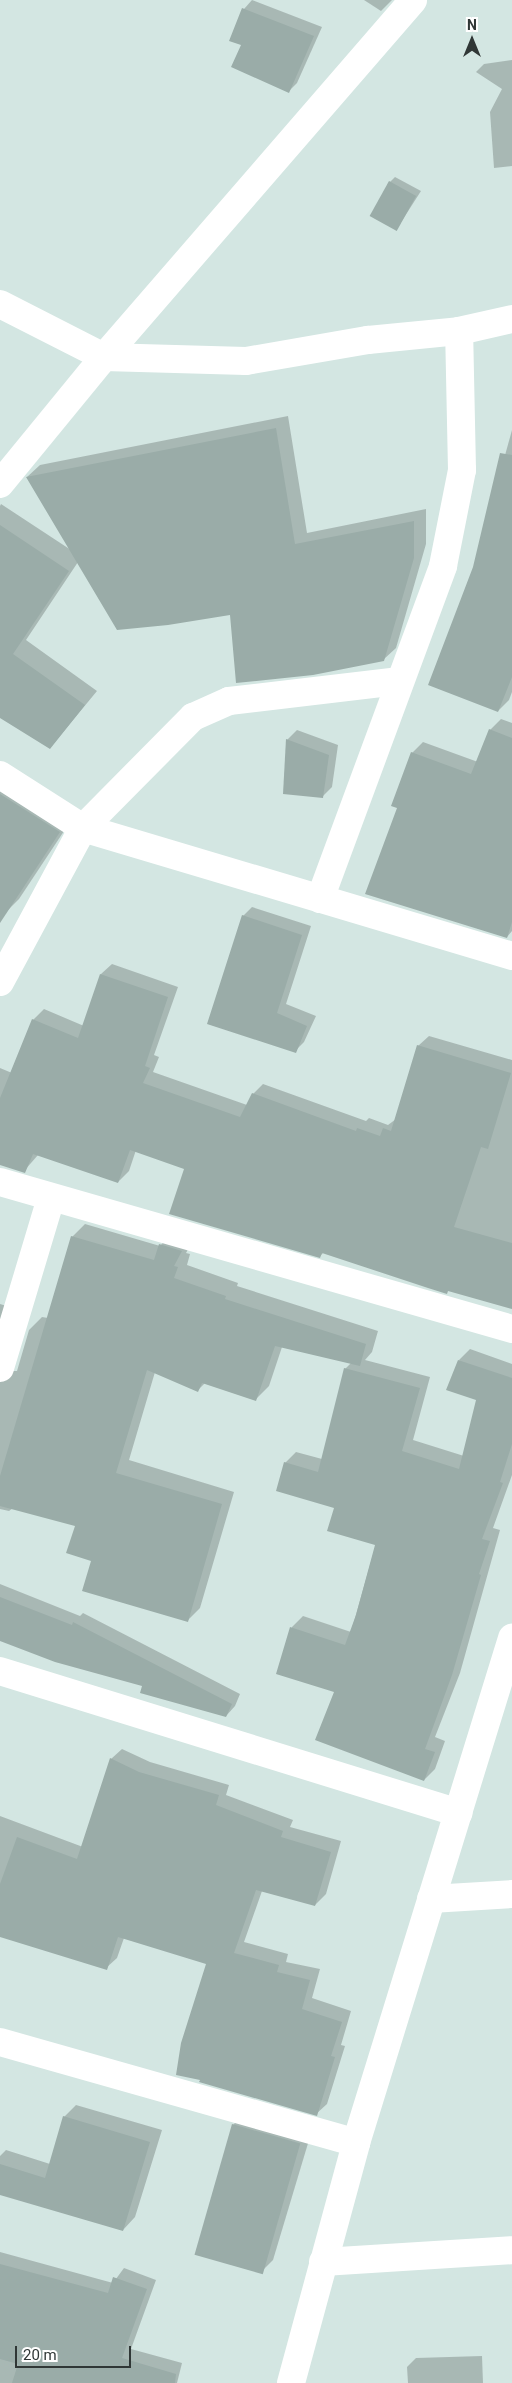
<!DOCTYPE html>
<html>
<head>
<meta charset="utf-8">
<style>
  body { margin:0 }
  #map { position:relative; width:512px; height:2383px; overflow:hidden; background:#d3e6e2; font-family:Roboto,sans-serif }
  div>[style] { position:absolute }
  .shadow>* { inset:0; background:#0003 }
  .building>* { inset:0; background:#9aaca8; transform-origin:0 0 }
  .minor>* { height:28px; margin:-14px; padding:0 14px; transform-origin:14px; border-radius:14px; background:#fff }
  span { translate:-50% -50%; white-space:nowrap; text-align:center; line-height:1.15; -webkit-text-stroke:4px #fff; paint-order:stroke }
  .north { position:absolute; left:447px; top:15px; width:50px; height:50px; -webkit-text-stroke:4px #fff; paint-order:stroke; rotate:0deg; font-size:14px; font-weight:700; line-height:20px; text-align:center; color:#303736 }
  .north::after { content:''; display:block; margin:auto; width:18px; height:22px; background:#303736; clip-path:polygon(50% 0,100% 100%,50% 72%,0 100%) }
  .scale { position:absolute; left:15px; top:2346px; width:116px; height:22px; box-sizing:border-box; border:2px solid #303736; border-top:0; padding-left:6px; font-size:15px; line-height:18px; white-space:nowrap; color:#303736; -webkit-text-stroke:4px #fff; paint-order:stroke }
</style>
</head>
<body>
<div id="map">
  <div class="shadow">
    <i style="clip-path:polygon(252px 0,322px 27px,297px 83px,288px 92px,242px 44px,244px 9px)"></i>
    <i style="clip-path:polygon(364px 0,392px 0,381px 11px)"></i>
    <i style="clip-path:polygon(512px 60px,512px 166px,494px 168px,490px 112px,502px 89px,476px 72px,484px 64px)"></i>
    <i style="clip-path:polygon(395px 177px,421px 191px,396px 230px,390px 182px)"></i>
    <i style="clip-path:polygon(288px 416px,307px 533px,426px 509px,426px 544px,396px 648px,383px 660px,78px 562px,26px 640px,97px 691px,50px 748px,0 717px,0 506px,1px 504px,71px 550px,27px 477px,40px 465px)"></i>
    <i style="clip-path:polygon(512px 430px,512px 692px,509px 700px,498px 711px,474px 567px)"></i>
    <i style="clip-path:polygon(501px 719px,512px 723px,512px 931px,507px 937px,399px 807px,412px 753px,423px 742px,478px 762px,490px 730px)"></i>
    <i style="clip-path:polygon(297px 730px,338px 745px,332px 787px,322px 797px,287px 740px)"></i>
    <i style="clip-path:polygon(0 769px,72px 819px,19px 899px,6px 912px,0 913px)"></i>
    <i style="clip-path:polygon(252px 907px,311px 926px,286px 1004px,316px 1016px,304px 1042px,295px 1051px,209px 1024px,243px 916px)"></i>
    <i style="clip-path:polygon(112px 964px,178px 987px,154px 1055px,159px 1057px,153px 1072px,247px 1105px,253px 1094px,263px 1084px,366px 1121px,369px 1118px,388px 1125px,396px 1119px,418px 1046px,429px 1036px,512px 1060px,512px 1307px,324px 1252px,320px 1256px,186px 1168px,136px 1150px,129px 1171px,118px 1182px,38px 1155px,24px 1171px,0 1163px,0 1068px,12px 1073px,33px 1020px,44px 1009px,84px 1026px,101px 974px)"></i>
    <i style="clip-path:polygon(85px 1224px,160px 1246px,173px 1232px,194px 1238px,186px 1253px,190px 1254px,187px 1265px,238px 1283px,237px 1286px,378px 1331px,372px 1352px,365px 1360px,430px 1377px,413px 1440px,464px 1456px,478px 1399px,459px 1360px,470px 1349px,512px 1364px,512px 1475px,493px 1528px,500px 1530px,460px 1673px,435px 1737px,445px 1741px,435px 1769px,424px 1780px,336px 1691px,277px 1673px,292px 1627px,303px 1616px,351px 1632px,376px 1544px,285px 1463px,296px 1452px,322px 1459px,345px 1369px,351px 1363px,282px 1347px,269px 1386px,256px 1399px,205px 1383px,198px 1390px,155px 1372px,129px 1460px,234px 1492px,200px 1608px,187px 1621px,93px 1561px,76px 1525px,13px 1508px,9px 1511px,0 1509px,0 1363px,9px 1371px,17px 1371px,29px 1330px,42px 1317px,48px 1318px,72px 1237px)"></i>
    <i style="clip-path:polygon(0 1304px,10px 1307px,0 1341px)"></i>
    <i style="clip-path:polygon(0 1584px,80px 1616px,83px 1613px,240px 1694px,235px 1706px,226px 1716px,144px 1685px,0 1640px)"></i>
    <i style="clip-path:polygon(122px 1749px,150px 1762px,229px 1785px,226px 1795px,293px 1820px,290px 1827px,341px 1841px,326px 1894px,315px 1905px,262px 1891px,244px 1942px,288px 1954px,286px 1962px,320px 1969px,312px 1998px,351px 2011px,341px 2045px,345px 2046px,327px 2104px,316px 2114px,207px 1963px,124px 1938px,117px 1958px,106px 1968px,0 1935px,0 1816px,83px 1847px,111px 1759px)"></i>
    <i style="clip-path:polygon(76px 2105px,162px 2130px,135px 2217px,123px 2230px,0 2194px,0 2156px,6px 2150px,50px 2164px,64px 2117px)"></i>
    <i style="clip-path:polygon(246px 2112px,312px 2130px,273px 2260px,260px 2273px,233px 2125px)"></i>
    <i style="clip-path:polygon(0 2252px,113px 2283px,124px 2268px,156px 2280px,131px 2349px,182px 2363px,177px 2383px,0 2383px)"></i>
    <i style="clip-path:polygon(482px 2356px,483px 2383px,408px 2383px,407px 2367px,416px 2358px)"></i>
  </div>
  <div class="building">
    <i style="clip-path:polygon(242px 8px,314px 36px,289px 93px,231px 67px,241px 45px,229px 41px)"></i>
    <i style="left:389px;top:181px;width:31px;height:40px;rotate:29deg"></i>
    <i style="clip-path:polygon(276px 428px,295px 544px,414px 521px,414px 558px,384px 661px,313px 675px,236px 683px,230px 615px,168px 625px,117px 630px,26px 477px)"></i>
    <i style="clip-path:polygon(500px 453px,512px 455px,512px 677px,498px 712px,428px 685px,473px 567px)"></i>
    <i style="clip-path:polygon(0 525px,69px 571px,13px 654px,85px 705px,50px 749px,0 718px)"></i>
    <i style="clip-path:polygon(489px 729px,512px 738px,512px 922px,507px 938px,365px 894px,397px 808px,391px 806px,411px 752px,471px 774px)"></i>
    <i style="clip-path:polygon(286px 739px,329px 755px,323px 798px,283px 794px)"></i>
    <i style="clip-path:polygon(0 794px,60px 832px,0 923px)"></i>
    <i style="clip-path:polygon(242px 915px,302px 935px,277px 1013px,307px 1026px,296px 1053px,207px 1024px)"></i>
    <i style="clip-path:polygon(100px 974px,168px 997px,145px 1066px,150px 1068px,143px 1083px,240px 1117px,252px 1093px,356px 1131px,357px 1128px,380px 1136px,383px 1128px,391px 1131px,417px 1045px,511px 1073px,488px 1149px,481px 1147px,454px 1227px,512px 1243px,512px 1309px,448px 1291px,447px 1294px,428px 1288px,322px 1253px,320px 1258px,169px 1214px,184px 1169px,130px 1150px,118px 1183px,33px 1154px,25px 1173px,0 1165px,0 1098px,32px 1019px,78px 1038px)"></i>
    <i style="clip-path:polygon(71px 1236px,154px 1260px,159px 1244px,182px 1251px,174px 1266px,178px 1267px,174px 1278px,226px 1296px,225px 1299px,366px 1344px,360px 1366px,275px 1346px,256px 1401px,202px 1383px,198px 1392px,147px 1370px,116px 1473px,222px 1504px,188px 1622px,82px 1591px,91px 1561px,66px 1553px,75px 1526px,0 1506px,0 1476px)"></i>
    <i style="clip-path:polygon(458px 1360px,512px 1378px,512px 1444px,500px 1482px,503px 1483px,482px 1539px,490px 1541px,479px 1574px,481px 1575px,452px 1675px,425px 1749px,435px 1752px,424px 1781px,315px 1740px,334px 1692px,276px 1674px,290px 1627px,345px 1645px,356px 1615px,375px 1545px,327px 1531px,334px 1508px,276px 1491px,284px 1462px,318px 1472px,344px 1368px,420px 1388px,402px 1451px,459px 1469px,476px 1400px,446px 1390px)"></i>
    <i style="clip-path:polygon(0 1597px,72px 1625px,73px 1622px,232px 1704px,226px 1717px,140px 1693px,142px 1686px,55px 1662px,0 1641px)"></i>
    <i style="clip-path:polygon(110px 1758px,139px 1772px,219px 1795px,216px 1805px,283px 1831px,281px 1837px,331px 1852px,315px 1906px,256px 1890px,234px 1953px,279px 1965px,277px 1972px,310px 1980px,302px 2009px,342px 2022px,331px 2056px,335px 2057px,317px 2116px,199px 2082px,200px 2080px,176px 2075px,181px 2043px,206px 1964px,118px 1937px,107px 1970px,0 1937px,0 1884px,17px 1837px,77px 1859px)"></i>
    <i style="clip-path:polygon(63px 2116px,150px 2142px,123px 2231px,0 2195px,0 2164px,45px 2178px)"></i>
    <i style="left:232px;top:2124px;width:71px;height:136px;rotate:16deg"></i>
    <i style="clip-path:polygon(0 2264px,108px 2293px,113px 2277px,147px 2289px,122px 2358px,176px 2374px,175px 2383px,12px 2383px,18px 2364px,0 2359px)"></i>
  </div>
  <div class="minor">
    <i style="left:0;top:304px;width:117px;rotate:27deg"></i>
    <i style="left:104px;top:357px;width:142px;rotate:1.6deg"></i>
    <i style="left:246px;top:361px;width:124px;rotate:-9.8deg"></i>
    <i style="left:368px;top:340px;width:91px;rotate:-5.6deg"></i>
    <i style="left:459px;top:331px;width:54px;rotate:-12.8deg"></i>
    <i style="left:0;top:484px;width:164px;rotate:-50.7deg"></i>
    <i style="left:104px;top:357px;width:472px;rotate:-49.1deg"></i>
    <i style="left:0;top:775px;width:98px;rotate:32.6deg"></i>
    <i style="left:83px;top:828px;width:448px;rotate:16.6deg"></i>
    <i style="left:320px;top:899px;width:355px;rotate:-69.7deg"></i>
    <i style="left:443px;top:566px;width:98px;rotate:-78.8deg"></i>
    <i style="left:462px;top:470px;width:139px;rotate:-91.2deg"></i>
    <i style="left:0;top:982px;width:175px;rotate:-61.7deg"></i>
    <i style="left:83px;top:828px;width:156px;rotate:-45.3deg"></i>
    <i style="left:193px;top:717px;width:39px;rotate:-24deg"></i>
    <i style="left:229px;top:701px;width:172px;rotate:-6.7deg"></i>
    <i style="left:0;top:1182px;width:533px;rotate:16.02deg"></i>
    <i style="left:0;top:1368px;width:177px;rotate:-73.3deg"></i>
    <i style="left:0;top:1671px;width:480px;rotate:17.2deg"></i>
    <i style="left:431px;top:1899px;width:81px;rotate:-3.5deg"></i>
    <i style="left:0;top:2042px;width:370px;rotate:15.8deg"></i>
    <i style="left:323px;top:2262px;width:189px;rotate:-3.6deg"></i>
    <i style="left:291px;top:2383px;width:249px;rotate:-74.8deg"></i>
    <i style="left:356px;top:2143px;width:529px;rotate:-72.83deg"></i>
  </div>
  <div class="north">N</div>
  <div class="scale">20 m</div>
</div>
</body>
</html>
